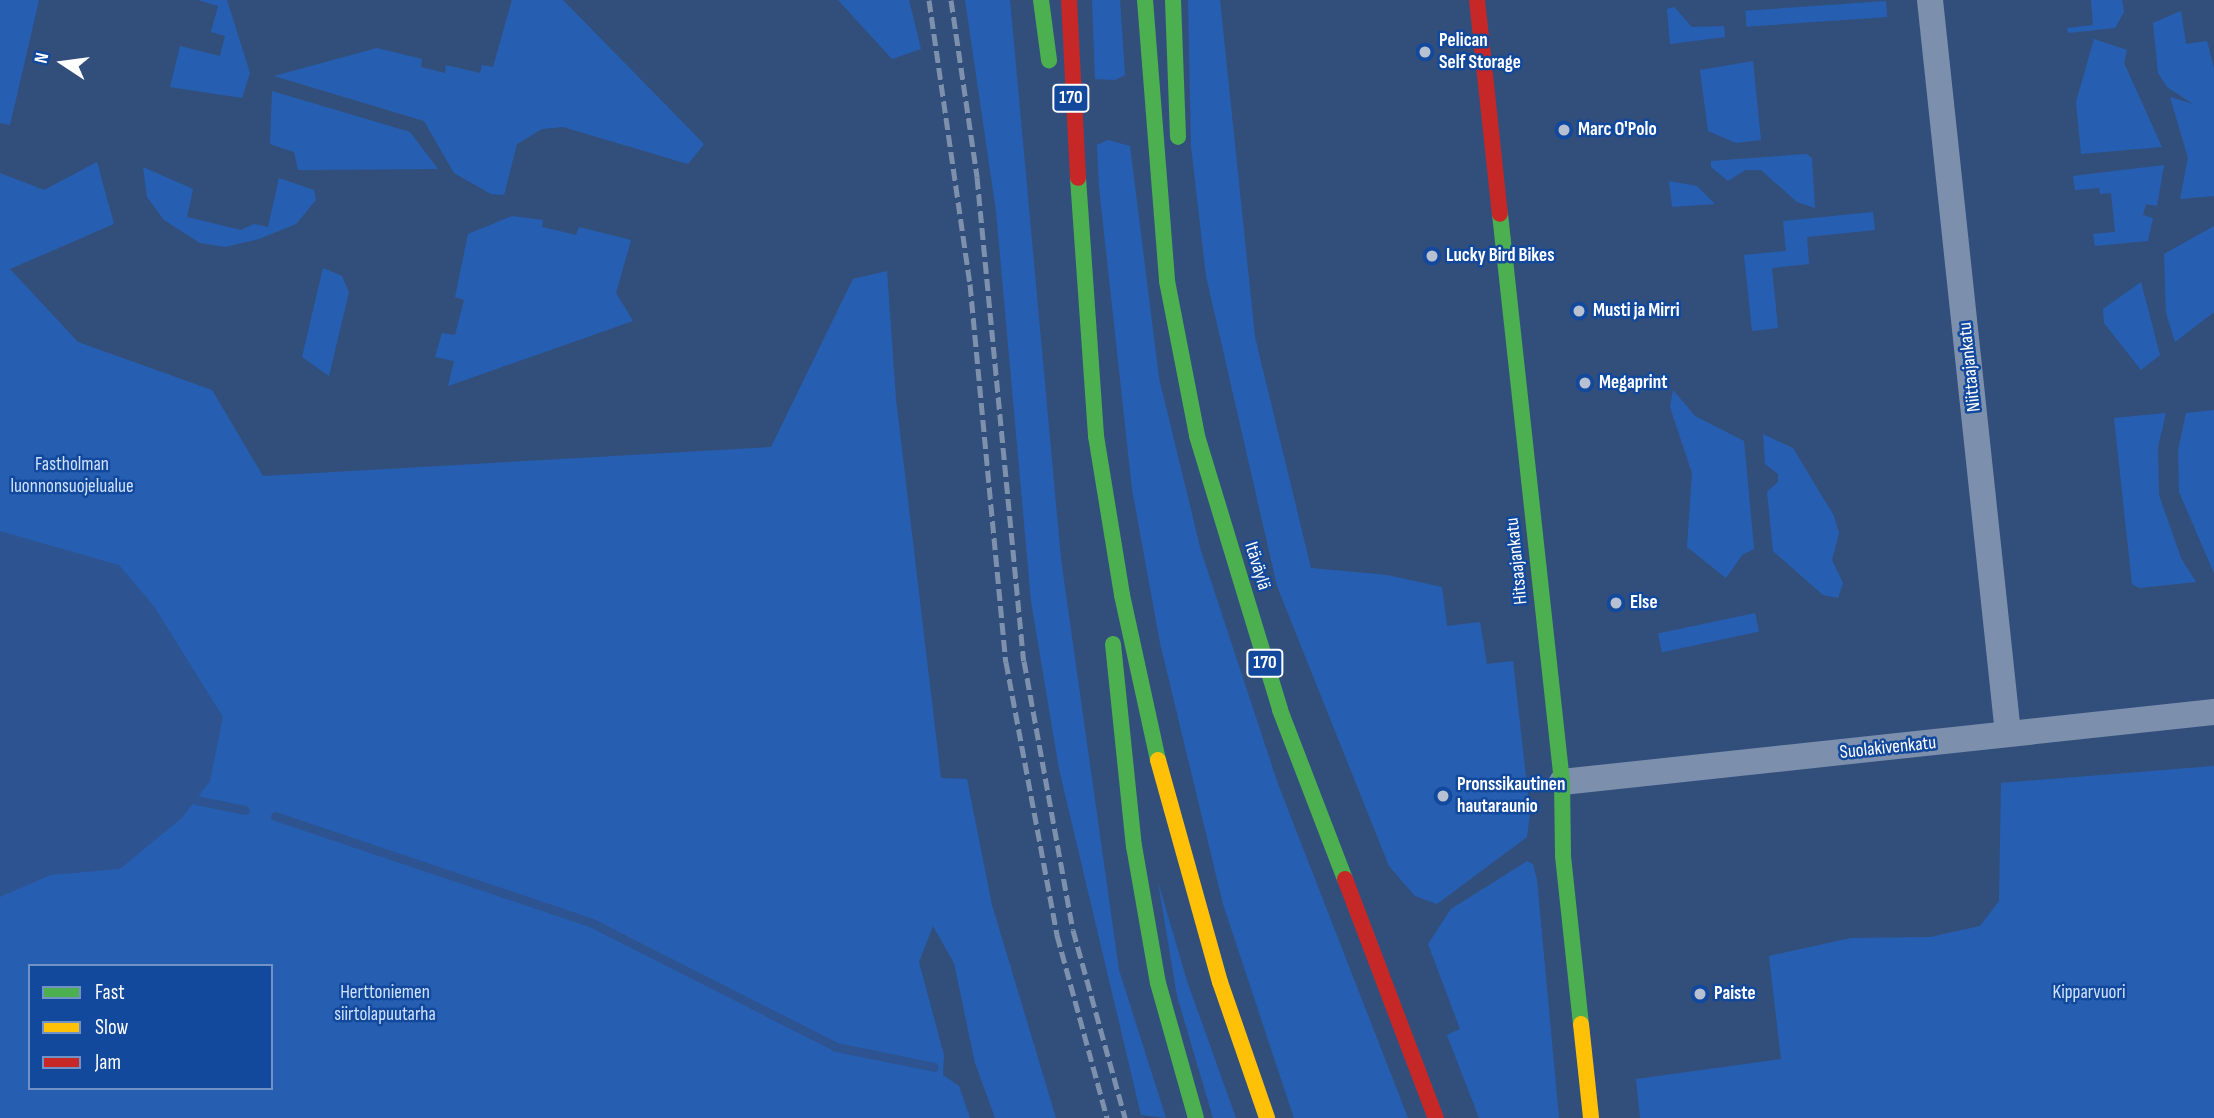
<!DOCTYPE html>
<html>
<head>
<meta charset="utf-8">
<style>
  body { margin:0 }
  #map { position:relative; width:2214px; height:1118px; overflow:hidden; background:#324f7c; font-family:"Sofia Sans Condensed",sans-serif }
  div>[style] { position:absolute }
  .green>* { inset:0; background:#265fb2; transform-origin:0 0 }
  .water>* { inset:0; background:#2d5490 }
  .stream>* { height:9px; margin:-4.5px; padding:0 4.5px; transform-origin:4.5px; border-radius:4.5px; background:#2d5490 }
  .street>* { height:26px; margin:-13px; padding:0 13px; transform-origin:13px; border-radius:13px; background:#7c90ae }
  .fast>* { height:16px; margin:-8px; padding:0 8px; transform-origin:8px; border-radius:8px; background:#4caf50 }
  .slow>* { height:16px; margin:-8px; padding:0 8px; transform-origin:8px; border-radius:8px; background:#ffc107 }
  .jam>* { height:16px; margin:-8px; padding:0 8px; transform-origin:8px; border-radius:8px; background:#c62828 }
  .rail>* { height:5px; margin-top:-2.5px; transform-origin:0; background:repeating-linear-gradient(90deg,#7d90ac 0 12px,transparent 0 17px) }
  .dots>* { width:19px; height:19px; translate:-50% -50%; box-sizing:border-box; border:4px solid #12499c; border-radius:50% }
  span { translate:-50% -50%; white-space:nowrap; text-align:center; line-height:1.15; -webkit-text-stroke:5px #12499c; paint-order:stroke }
  .shield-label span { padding:2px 5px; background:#12499c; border:2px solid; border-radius:5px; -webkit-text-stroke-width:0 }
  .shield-label { font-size:18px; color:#fff; font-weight:700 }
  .poi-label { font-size:19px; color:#fff; font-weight:700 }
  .left { translate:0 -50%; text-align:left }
  .street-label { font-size:19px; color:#fff }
  .park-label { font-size:19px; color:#cfe2fe }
  .legend { position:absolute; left:28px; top:964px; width:245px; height:126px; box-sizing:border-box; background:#12499c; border:2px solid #7192c4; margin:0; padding:9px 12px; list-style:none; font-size:21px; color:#fff }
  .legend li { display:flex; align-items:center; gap:14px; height:35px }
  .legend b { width:35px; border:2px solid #7192c4 }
  .north { position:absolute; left:28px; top:28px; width:70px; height:70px; -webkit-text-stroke:5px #12499c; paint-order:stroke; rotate:283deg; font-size:19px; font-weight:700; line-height:28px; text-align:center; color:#fff }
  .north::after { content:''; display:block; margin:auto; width:24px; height:32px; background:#fff; clip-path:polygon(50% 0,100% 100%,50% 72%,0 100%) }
</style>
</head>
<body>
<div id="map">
  <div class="green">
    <i style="clip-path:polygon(0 0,39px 0,10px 125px,0 123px)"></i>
    <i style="clip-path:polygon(198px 0,227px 0,250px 73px,242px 98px,170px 87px,180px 46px,220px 56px,225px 36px,211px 32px,218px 6px)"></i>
    <i style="clip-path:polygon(512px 0,563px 0,704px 144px,688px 164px,563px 127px,542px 129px,517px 144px,504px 195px,491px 194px,454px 173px,424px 121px,274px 76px,377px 48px,422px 59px,421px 67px,445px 73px,446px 65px,480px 73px,482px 65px,493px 67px)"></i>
    <i style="clip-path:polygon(838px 0,909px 0,921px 49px,892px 59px)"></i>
    <i style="clip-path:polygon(965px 0,1010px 0,1061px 559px,1119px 970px,1166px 1118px,1141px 1115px,1059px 769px,1031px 601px,996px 211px)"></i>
    <i style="clip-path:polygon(1092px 0,1120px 0,1125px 75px,1115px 80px,1095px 79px)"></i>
    <i style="clip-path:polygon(1188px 0,1220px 0,1255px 337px,1311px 568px,1387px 575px,1442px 587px,1447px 626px,1480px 622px,1487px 664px,1513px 661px,1530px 813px,1527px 837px,1437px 904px,1415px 896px,1389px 866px,1277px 586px,1206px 276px,1191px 146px)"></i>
    <i style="clip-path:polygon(2091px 0,2122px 0,2124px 12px,2115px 28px,2068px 33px,2067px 28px,2093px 25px)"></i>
    <i style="left:1886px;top:1px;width:16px;height:141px;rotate:86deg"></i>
    <i style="clip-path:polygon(1674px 7px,1692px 27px,1724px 26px,1725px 37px,1670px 44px,1667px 9px)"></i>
    <i style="clip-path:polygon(2181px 11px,2186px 44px,2207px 41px,2214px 69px,2214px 196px,2180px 199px,2188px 158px,2170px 97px,2193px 104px,2167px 87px,2158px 73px,2153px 23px)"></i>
    <i style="clip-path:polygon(2094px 39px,2127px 50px,2124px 63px,2162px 147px,2081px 154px,2076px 102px)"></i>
    <i style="clip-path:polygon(1753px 61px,1761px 140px,1736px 143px,1708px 131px,1700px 70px)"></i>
    <i style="clip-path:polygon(272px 91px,410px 132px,438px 169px,298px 170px,294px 152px,270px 144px)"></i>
    <i style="clip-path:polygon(1108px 140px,1130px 146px,1159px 378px,1201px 551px,1278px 784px,1408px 1118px,1294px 1118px,1223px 904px,1160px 643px,1132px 489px,1099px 187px,1097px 145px)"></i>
    <i style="clip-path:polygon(1807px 154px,1812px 158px,1815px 208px,1797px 202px,1761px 170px,1745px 170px,1728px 181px,1711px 167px,1711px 161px)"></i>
    <i style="clip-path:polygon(evenodd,97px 162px,114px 224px,10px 269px,78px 342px,212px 390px,263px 476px,771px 447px,853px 279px,887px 271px,896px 399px,941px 778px,967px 779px,992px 905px,1056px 1118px,995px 1118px,975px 1063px,954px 963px,933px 926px,919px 962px,944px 1055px,943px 1075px,959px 1086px,970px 1118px,0 1118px,0 173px,44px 190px,97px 162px,30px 966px,271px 966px,271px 1088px,30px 1088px,30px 966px)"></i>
    <i style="clip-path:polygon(2164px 165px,2157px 206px,2146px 204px,2143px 215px,2153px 218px,2148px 241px,2095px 246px,2093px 234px,2115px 232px,2111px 193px,2100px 194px,2099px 188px,2075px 190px,2073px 176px)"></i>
    <i style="clip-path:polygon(143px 167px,193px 189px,187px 217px,241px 230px,254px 224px,268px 227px,279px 178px,314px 190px,316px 200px,296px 224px,259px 239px,225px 247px,200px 243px,164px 220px,147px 197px)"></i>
    <i style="clip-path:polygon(1669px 181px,1697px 186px,1715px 204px,1672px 207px)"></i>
    <i style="clip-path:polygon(1873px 212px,1875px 230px,1807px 237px,1809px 264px,1772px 268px,1778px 328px,1752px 331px,1744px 255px,1786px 251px,1783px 221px)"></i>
    <i style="clip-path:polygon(512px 216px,543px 220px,542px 227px,576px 235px,579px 227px,631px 240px,616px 293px,633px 321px,448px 386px,454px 361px,435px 357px,442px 333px,455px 335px,464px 300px,455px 297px,468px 234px)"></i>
    <i style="clip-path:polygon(2214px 226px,2214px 312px,2175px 342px,2166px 313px,2164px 254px)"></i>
    <i style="clip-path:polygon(323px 268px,342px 276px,349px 292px,329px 376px,302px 357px)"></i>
    <i style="clip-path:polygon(2141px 282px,2160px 355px,2141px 370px,2104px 323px,2103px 309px)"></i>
    <i style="clip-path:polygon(1673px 390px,1695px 416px,1744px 441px,1754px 549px,1742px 555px,1726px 578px,1687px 547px,1692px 473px,1670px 407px)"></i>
    <i style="clip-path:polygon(2214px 410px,2214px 573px,2179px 492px,2178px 450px,2186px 413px)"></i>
    <i style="clip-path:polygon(2166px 413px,2158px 447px,2159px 495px,2181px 558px,2196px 582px,2139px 588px,2132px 584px,2114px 418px)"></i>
    <i style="clip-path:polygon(1763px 434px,1793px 448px,1834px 516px,1839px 533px,1832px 560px,1843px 583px,1838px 598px,1823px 595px,1773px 551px,1767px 492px,1778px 482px,1778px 474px,1765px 464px)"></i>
    <i style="left:1755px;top:613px;width:19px;height:99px;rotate:78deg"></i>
    <i style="clip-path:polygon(2214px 766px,2214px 1118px,1640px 1118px,1636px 1079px,1781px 1059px,1769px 956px,1851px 938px,1930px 937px,1980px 926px,1999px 901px,2001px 783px)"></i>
    <i style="clip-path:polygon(1527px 861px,1533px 864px,1537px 880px,1559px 1118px,1479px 1118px,1447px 1035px,1460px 1029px,1428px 944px,1451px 909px)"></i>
    <i style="clip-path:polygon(1158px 882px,1187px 981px,1236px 1118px,1213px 1118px,1177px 996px)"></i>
  </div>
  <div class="water">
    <i style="clip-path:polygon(0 531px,119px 565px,154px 606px,223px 717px,210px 781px,183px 817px,120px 869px,51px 875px,0 897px)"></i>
  </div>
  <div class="stream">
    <i style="left:196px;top:800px;width:50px;rotate:11.5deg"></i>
    <i style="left:275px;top:816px;width:332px;rotate:18.6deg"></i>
    <i style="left:590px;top:922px;width:276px;rotate:26.9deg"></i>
    <i style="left:836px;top:1047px;width:100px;rotate:11.5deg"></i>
  </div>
  <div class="street">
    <i style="left:1930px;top:0;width:738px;rotate:83.93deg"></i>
    <i style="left:1562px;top:782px;width:656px;rotate:-6.13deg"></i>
  </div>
  <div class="fast">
    <i style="left:1041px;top:0;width:61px;rotate:82.4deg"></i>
    <i style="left:1145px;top:0;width:282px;rotate:85.5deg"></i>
    <i style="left:1167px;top:281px;width:158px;rotate:79deg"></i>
    <i style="left:1197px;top:436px;width:286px;rotate:73.1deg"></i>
    <i style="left:1280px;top:710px;width:181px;rotate:69deg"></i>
    <i style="left:1173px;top:0;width:137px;rotate:87.9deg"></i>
    <i style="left:1078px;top:178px;width:259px;rotate:86deg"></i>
    <i style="left:1096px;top:436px;width:161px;rotate:80.7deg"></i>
    <i style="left:1122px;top:595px;width:169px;rotate:77.7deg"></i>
    <i style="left:1500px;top:214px;width:571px;rotate:83.77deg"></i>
    <i style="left:1562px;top:782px;width:74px;rotate:89.2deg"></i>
    <i style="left:1563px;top:856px;width:169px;rotate:83.9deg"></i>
    <i style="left:1113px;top:644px;width:203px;rotate:84.1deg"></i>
    <i style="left:1134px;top:846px;width:139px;rotate:80.1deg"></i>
    <i style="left:1158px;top:983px;width:140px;rotate:74.3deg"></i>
  </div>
  <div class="slow">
    <i style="left:1158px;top:760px;width:230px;rotate:74.4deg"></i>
    <i style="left:1220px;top:982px;width:144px;rotate:70.9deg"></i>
    <i style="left:1581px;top:1024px;width:95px;rotate:83.9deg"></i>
  </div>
  <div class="jam">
    <i style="left:1069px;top:0;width:178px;rotate:87.1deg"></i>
    <i style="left:1477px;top:0;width:215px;rotate:83.9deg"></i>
    <i style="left:1345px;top:879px;width:256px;rotate:69.2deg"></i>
  </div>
  <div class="rail">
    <i style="left:929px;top:0;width:287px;rotate:81.8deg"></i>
    <i style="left:970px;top:284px;width:380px;rotate:84.6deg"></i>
    <i style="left:1006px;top:662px;width:278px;rotate:79.4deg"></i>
    <i style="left:1057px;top:935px;width:190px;rotate:74.7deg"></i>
    <i style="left:951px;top:0;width:179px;rotate:81.6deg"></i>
    <i style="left:977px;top:177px;width:486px;rotate:84.5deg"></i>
    <i style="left:1024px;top:661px;width:273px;rotate:79.7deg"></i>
    <i style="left:1073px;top:930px;width:195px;rotate:74.5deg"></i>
  </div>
  <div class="dots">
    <i style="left:1425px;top:52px;background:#b7c1d1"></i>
    <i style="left:1564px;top:130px;background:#b7c1d1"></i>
    <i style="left:1432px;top:256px;background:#b7c1d1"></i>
    <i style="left:1579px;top:311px;background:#b7c1d1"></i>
    <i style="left:1585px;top:383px;background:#b7c1d1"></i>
    <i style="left:1616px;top:603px;background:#b7c1d1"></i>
    <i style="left:1443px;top:796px;background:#b7c1d1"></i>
    <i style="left:1700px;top:994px;background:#b7c1d1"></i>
  </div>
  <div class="shield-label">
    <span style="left:1071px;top:98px">170</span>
    <span style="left:1265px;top:663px">170</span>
  </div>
  <div class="poi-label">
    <span class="left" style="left:1439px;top:52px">Pelican<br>Self Storage</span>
    <span class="left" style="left:1578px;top:130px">Marc O'Polo</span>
    <span class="left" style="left:1446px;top:256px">Lucky Bird Bikes</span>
    <span class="left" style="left:1593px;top:311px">Musti ja Mirri</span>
    <span class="left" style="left:1599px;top:383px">Megaprint</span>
    <span class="left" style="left:1630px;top:603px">Else</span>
    <span class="left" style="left:1457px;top:796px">Pronssikautinen<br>hautaraunio</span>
    <span class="left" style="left:1714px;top:994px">Paiste</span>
  </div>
  <div class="street-label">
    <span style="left:1970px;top:367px;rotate:-96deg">Niittaajankatu</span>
    <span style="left:1517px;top:561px;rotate:-96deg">Hitsaajankatu</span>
    <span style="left:1257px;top:566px;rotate:73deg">Itäväylä</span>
    <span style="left:1888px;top:748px;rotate:-6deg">Suolakivenkatu</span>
  </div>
  <div class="park-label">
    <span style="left:72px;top:476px">Fastholman<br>luonnonsuojelualue</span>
    <span style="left:385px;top:1004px">Herttoniemen<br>siirtolapuutarha</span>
    <span style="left:2089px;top:993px">Kipparvuori</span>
  </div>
  <ul class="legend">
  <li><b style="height:9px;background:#4caf50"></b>Fast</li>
  <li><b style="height:9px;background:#ffc107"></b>Slow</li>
  <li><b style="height:9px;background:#c62828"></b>Jam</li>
  </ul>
  <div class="north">N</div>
</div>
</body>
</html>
